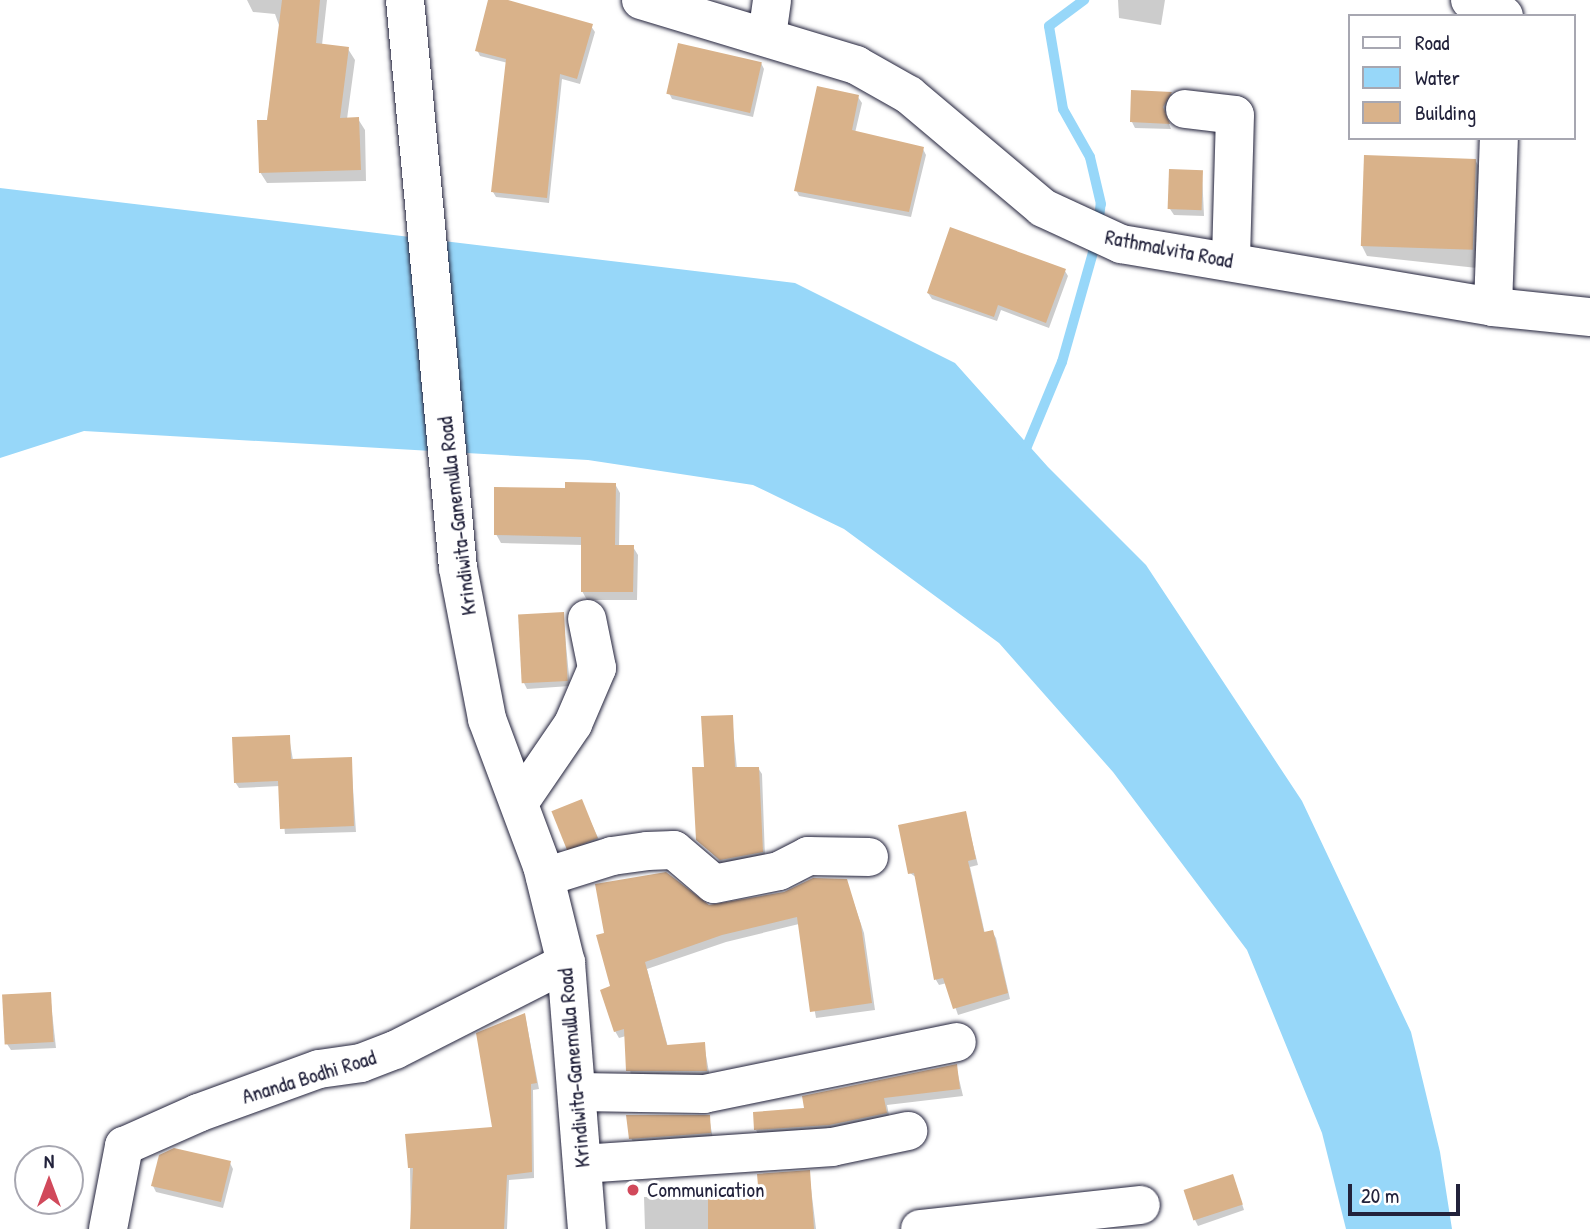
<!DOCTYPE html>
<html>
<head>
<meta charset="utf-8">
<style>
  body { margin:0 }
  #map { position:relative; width:1590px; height:1229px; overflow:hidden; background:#fff; font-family:"Patrick Hand",sans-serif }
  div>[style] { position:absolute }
  .water>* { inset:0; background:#97d7f9 }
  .shadow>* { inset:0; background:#0003 }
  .stream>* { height:10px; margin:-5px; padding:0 5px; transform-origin:5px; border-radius:5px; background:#97d7f9 }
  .building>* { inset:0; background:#d9b28a; transform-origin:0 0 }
  .roads { filter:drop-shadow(0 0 2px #22223b) drop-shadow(0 0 2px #22223b) }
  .minor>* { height:38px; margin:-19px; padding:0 19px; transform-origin:19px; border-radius:19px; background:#fff }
  .major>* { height:38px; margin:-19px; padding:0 19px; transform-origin:19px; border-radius:19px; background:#fff }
  .dots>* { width:19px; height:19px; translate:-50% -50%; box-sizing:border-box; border:4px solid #fff; border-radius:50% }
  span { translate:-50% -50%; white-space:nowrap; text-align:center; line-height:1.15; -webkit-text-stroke:6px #fff; paint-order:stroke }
  .street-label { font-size:21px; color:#22223b }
  .poi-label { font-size:21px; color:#22223b }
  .left { translate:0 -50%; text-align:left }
  .legend { position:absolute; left:1348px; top:14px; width:228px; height:126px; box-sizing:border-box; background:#fff; border:2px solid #a7a7b1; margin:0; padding:9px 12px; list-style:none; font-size:21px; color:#22223b }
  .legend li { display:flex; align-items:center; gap:14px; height:35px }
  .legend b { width:35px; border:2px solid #a7a7b1 }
  .north { position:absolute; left:14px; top:1145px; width:70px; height:70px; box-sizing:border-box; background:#fff; border:2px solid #a7a7b1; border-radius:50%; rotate:0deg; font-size:19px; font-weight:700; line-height:28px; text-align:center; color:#22223b }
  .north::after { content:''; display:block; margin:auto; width:24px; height:32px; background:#d1495b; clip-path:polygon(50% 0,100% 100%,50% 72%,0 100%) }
  .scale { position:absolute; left:1348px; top:1184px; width:112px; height:32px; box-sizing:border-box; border:4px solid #22223b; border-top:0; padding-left:9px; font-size:21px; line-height:24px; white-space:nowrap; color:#22223b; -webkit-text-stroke:5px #fff; paint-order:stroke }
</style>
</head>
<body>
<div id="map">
  <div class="water">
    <i style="clip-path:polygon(0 188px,795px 283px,955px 363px,1048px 467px,1146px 565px,1302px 801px,1411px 1032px,1440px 1152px,1452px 1229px,1346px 1229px,1322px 1133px,1247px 950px,1113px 772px,999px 643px,844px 529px,753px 485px,588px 460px,84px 431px,0 458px)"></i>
  </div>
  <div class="shadow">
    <i style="clip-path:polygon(247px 0,327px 0,322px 45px,348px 49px,355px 60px,347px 119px,358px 119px,365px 130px,366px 181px,267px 183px,260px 172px,280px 28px,275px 14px,253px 12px)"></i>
    <i style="clip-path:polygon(490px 0,591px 26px,595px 32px,580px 84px,562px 79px,549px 203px,496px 197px,493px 192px,508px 63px,480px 56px,477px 50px)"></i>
    <i style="clip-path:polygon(1118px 0,1165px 0,1161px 25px,1119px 18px)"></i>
    <i style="clip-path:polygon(761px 63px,764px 69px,753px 117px,672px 99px,669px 93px)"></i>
    <i style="clip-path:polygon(1171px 93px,1174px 99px,1165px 114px,1171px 129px,1135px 128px,1132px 122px)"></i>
    <i style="clip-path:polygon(858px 97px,862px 103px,855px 133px,923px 149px,926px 155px,911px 217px,799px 196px,796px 190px)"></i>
    <i style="clip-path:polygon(1475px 160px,1481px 170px,1477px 268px,1367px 256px,1362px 246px)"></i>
    <i style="clip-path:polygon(1202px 172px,1204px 216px,1174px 215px,1170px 209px)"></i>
    <i style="clip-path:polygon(1065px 271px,1068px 276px,1049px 328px,1001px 310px,997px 321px,932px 299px,928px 293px)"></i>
    <i style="clip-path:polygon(615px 484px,620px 493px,619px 547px,633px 547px,638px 555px,637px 600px,587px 600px,582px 591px,583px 545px,501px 543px,496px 534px,567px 490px)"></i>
    <i style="clip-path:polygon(563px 614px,570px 686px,527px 689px,524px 683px)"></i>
    <i style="clip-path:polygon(732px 717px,737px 769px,758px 768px,762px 774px,765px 858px,725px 866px,697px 839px,706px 768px)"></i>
    <i style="clip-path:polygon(289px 737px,293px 760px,351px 758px,356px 832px,285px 834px,280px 786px,239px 788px,235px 782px)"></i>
    <i style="clip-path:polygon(581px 801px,607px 857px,578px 866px,567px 847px)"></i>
    <i style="clip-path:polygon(965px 813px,978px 865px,970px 867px,985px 934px,992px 932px,996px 938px,1010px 999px,958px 1015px,947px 983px,939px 985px,936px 980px,917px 878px,910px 873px)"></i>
    <i style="clip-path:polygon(846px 880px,864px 933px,875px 1010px,816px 1018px,799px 924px,726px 942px,647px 969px,668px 1047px,704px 1044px,710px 1078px,631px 1077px,626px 1036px,619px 1038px,615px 1031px,612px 988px,699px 903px,718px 907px)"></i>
    <i style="clip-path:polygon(50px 994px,56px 1048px,11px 1050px,7px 1044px)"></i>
    <i style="clip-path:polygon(525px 1015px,539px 1089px,533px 1090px,534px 1178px,509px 1180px,507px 1229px,411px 1229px,410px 1168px,494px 1129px)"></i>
    <i style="clip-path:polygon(956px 1066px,963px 1096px,887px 1105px,890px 1120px,760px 1137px,756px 1130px,806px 1109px)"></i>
    <i style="clip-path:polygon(709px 1117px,713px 1139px,634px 1144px,631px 1138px)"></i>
    <i style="clip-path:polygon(230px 1163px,233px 1169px,223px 1208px,156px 1192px,153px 1186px)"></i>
    <i style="clip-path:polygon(809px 1172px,816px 1229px,645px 1229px,644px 1197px,760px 1199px)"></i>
    <i style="clip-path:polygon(1235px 1182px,1244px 1210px,1198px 1226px,1195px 1220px)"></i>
  </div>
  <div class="stream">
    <i style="left:1023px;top:456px;width:102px;rotate:-67.5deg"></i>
    <i style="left:1062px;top:362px;width:125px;rotate:-74.2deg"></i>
    <i style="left:1096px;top:242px;width:38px;rotate:-83deg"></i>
    <i style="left:1101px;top:204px;width:48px;rotate:-103.2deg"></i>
    <i style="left:1090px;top:157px;width:55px;rotate:-119.4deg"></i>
    <i style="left:1063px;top:109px;width:84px;rotate:-99.6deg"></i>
    <i style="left:1049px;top:26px;width:44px;rotate:-36.6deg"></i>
  </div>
  <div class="building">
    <i style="clip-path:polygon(282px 0,320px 0,316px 43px,349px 47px,340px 118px,359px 117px,361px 170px,259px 173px,257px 120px,267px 120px)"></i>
    <i style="clip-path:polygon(488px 0,508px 0,593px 24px,577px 79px,560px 74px,547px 198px,491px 192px,506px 59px,475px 51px)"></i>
    <i style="left:678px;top:43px;width:86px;height:52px;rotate:13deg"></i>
    <i style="clip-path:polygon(817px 86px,859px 95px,852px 130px,924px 147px,909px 212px,794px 191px)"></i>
    <i style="clip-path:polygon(1131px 90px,1172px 92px,1163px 107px,1170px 124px,1130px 122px)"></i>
    <i style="left:1364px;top:155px;width:112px;height:91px;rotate:2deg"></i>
    <i style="left:1169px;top:169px;width:34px;height:40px;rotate:2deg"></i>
    <i style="clip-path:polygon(950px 227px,1066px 269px,1046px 323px,998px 305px,994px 317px,927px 293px)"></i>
    <i style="clip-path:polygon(565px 482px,616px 483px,615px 545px,634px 545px,633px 592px,581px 592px,581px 537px,494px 535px,494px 487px,565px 488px)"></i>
    <i style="left:564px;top:612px;width:69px;height:46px;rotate:87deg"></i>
    <i style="clip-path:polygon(733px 715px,735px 767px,759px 767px,763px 852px,720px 860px,696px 840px,692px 767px,704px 767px,701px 716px)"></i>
    <i style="clip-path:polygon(290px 735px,291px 759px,352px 757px,354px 826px,280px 829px,278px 781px,234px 783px,232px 737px)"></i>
    <i style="left:582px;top:799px;width:42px;height:33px;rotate:68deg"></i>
    <i style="clip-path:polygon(966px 811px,976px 859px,968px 861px,984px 932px,993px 930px,1008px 993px,953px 1009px,943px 978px,934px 980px,914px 873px,908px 874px,898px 825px)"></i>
    <i style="clip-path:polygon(666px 872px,709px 905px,784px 892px,813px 878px,847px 879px,861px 925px,872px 1003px,810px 1012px,797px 917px,722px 935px,645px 962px,667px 1045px,705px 1042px,707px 1071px,626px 1071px,624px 1029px,614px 1032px,600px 990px,610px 986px,596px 935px,604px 933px,595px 884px)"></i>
    <i style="left:51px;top:992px;width:50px;height:49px;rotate:87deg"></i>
    <i style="clip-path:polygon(525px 1013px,537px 1083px,531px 1084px,532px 1172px,507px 1175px,504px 1229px,410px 1229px,413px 1168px,408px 1168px,405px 1134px,492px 1127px,476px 1033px)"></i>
    <i style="clip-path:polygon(957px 1064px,960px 1089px,884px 1098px,887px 1113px,829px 1125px,754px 1130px,753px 1112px,804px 1108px,802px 1096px)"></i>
    <i style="clip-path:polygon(626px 1115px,710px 1115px,711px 1133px,629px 1139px)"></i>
    <i style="clip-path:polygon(174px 1148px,231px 1161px,221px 1202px,151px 1186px,159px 1155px)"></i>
    <i style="clip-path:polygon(810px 1170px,814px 1229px,708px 1229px,708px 1196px,759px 1197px,757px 1174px)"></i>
    <i style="left:1233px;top:1174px;width:32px;height:52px;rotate:72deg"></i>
  </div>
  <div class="roads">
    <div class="minor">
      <i style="left:641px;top:0;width:225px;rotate:16.8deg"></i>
      <i style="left:856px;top:65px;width:61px;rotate:29.5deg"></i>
      <i style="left:909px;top:95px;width:175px;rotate:40.1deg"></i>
      <i style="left:1043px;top:208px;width:86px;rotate:24.8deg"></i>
      <i style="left:1121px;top:244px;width:377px;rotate:9.6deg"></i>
      <i style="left:1493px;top:307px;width:98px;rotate:5.9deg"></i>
      <i style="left:1470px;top:0;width:15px;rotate:4deg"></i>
      <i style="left:1485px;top:1px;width:24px;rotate:38deg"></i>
      <i style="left:767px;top:36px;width:36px;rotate:-82deg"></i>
      <i style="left:1185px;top:109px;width:50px;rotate:6.8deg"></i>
      <i style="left:1235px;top:115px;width:146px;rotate:91.6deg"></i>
      <i style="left:1493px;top:307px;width:169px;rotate:-88deg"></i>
      <i style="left:519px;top:803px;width:96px;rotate:-55.6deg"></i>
      <i style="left:573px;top:724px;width:61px;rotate:-66.8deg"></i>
      <i style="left:597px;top:668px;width:50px;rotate:-101.5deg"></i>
      <i style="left:545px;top:877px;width:70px;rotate:-17.4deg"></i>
      <i style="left:612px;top:856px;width:35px;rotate:-8deg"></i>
      <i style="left:647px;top:851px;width:27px;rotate:-2deg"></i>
      <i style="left:674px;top:850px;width:52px;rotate:40.4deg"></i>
      <i style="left:714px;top:884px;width:66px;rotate:-11.3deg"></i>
      <i style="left:779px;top:871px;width:33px;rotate:-27deg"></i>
      <i style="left:808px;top:856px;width:61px;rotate:0.9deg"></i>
      <i style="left:578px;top:1092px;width:126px;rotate:0.9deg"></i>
      <i style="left:704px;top:1094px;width:258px;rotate:-11.6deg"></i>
      <i style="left:582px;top:1164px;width:251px;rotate:-3.9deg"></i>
      <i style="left:832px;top:1147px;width:78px;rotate:-11.9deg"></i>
      <i style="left:108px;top:1229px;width:85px;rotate:-79.1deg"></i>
      <i style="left:124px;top:1146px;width:81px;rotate:-24deg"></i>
      <i style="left:198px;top:1113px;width:129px;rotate:-20deg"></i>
      <i style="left:319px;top:1069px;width:42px;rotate:-8.1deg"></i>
      <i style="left:361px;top:1063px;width:36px;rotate:-21deg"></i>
      <i style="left:395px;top:1050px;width:192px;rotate:-27deg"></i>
      <i style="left:920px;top:1229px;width:222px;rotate:-6.2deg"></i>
    </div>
    <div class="major">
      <i style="left:405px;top:0;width:570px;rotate:84.67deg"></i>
      <i style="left:458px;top:568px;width:154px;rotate:79.1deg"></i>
      <i style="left:487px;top:719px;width:157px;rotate:69.5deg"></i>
      <i style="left:542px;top:866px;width:100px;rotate:76.1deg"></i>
      <i style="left:566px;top:963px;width:267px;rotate:85.5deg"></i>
    </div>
  </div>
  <div class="dots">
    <i style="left:633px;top:1190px;background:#d1495b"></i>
  </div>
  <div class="street-label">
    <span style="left:1169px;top:249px;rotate:11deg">Rathmalvita Road</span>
    <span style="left:457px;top:516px;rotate:-97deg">Krindiwita-Ganemulla Road</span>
    <span style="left:574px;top:1068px;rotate:-95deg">Krindiwita-Ganemulla Road</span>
    <span style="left:309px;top:1077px;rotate:-17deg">Ananda Bodhi Road</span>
  </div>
  <div class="poi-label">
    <span class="left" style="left:647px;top:1190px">Communication</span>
  </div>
  <ul class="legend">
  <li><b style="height:9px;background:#fff"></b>Road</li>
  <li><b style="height:19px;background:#97d7f9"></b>Water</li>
  <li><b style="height:19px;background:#d9b28a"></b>Building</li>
  </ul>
  <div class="north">N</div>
  <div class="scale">20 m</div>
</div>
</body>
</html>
